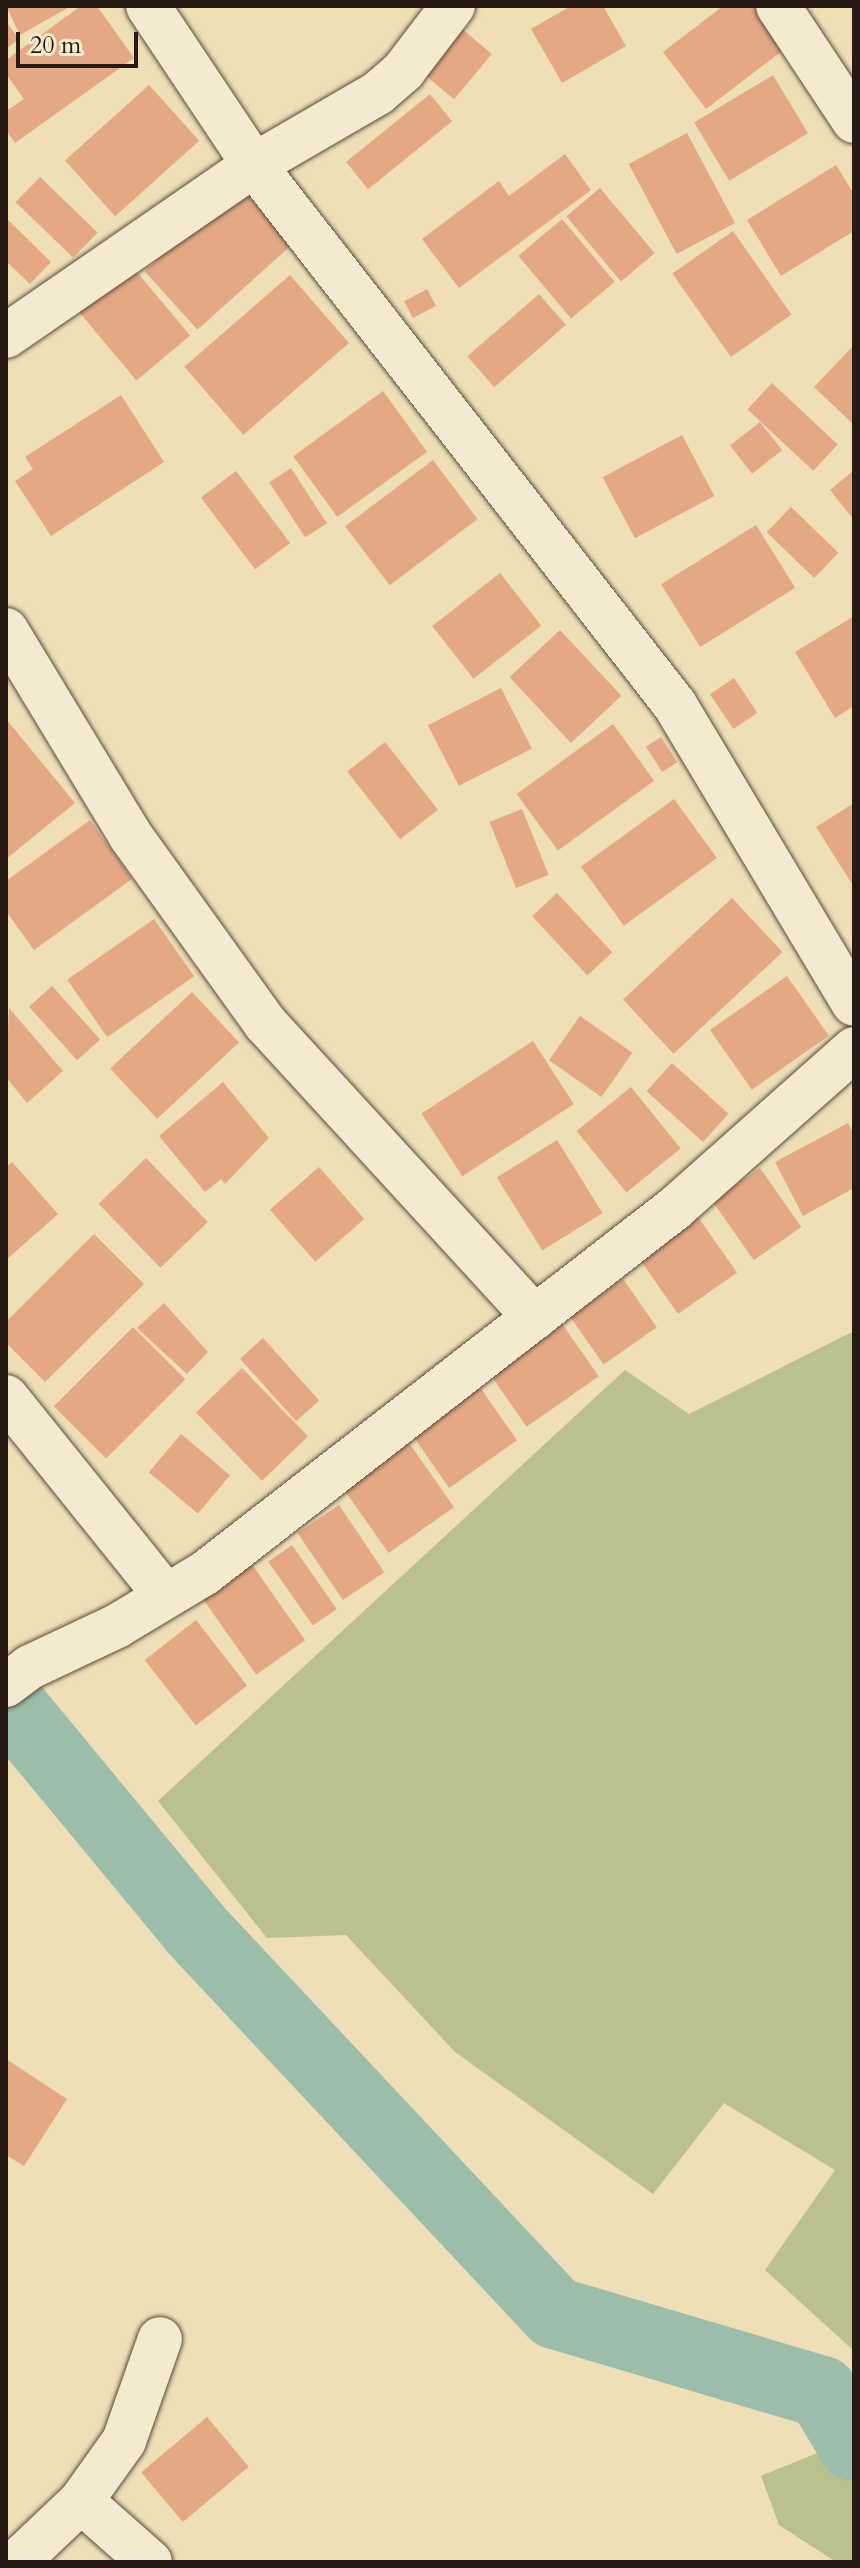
<!DOCTYPE html>
<html>
<head>
<meta charset="utf-8">
<style>
  body { margin:0 }
  #map { position:relative; width:860px; height:2568px; overflow:hidden; background:#eedfb7; font-family:Cardo,serif }
  div>[style] { position:absolute }
  .green>* { inset:0; background:#bbc18c }
  .river>* { height:72px; margin:-36px; padding:0 36px; transform-origin:36px; border-radius:36px; background:#9bbda9 }
  .building>* { inset:0; background:#e4a984; transform-origin:0 0 }
  .roads { filter:drop-shadow(0 0 2px #594b3d) drop-shadow(0 0 2px #594b3d) }
  .street>* { height:44px; margin:-22px; padding:0 22px; transform-origin:22px; border-radius:22px; background:#f4ead0 }
  span { translate:-50% -50%; white-space:nowrap; text-align:center; line-height:1.15; -webkit-text-stroke:6px #f4ead0; paint-order:stroke }
  .frame { position:absolute; inset:0; border:8px solid #271a14; pointer-events:none }
  .scale { position:absolute; left:16px; top:32px; width:122px; height:36px; box-sizing:border-box; border:4px solid #271a14; border-top:0; padding-left:10px; font-size:24px; line-height:28px; white-space:nowrap; color:#271a14; -webkit-text-stroke:6px #f4ead0; paint-order:stroke }
</style>
</head>
<body>
<div id="map">
  <div class="green">
    <i style="clip-path:polygon(854px 1331px,854px 2351px,765px 2270px,835px 2170px,724px 2103px,653px 2194px,455px 2052px,346px 1935px,267px 1938px,158px 1801px,625px 1370px,689px 1414px)"></i>
    <i style="clip-path:polygon(854px 2438px,854px 2562px,836px 2562px,779px 2525px,761px 2476px)"></i>
  </div>
  <div class="river">
    <i style="left:6px;top:1700px;width:298px;rotate:50.4deg"></i>
    <i style="left:196px;top:1930px;width:525px;rotate:46.85deg"></i>
    <i style="left:555px;top:2313px;width:278px;rotate:16.5deg"></i>
    <i style="left:822px;top:2392px;width:62px;rotate:58.9deg"></i>
  </div>
  <div class="building">
    <i style="clip-path:polygon(6px 6px,71px 6px,20px 35px)"></i>
    <i style="clip-path:polygon(81px 6px,97px 6px,134px 58px,15px 143px,6px 130px,6px 111px,24px 99px,6px 74px,6px 60px)"></i>
    <i style="clip-path:polygon(571px 6px,603px 6px,626px 46px,562px 83px,531px 29px)"></i>
    <i style="clip-path:polygon(723px 6px,754px 6px,786px 48px,706px 109px,663px 52px)"></i>
    <i style="clip-path:polygon(6px 22px,19px 39px,6px 49px)"></i>
    <i style="left:462px;top:29px;width:39px;height:59px;rotate:40deg"></i>
    <i style="left:773px;top:75px;width:68px;height:92px;rotate:59deg"></i>
    <i style="left:149px;top:85px;width:75px;height:113px;rotate:48deg"></i>
    <i style="left:430px;top:94px;width:35px;height:108px;rotate:51deg"></i>
    <i style="left:687px;top:133px;width:102px;height:66px;rotate:62deg"></i>
    <i style="clip-path:polygon(565px 154px,591px 190px,459px 288px,422px 239px,499px 181px,509px 196px)"></i>
    <i style="clip-path:polygon(836px 165px,854px 194px,854px 231px,781px 276px,747px 220px)"></i>
    <i style="left:40px;top:177px;width:80px;height:35px;rotate:44deg"></i>
    <i style="left:239px;top:186px;width:79px;height:127px;rotate:48deg"></i>
    <i style="left:600px;top:188px;width:85px;height:44px;rotate:50deg"></i>
    <i style="clip-path:polygon(6px 218px,51px 262px,30px 284px,6px 261px)"></i>
    <i style="left:562px;top:219px;width:82px;height:57px;rotate:50deg"></i>
    <i style="left:733px;top:231px;width:102px;height:74px;rotate:55deg"></i>
    <i style="left:131px;top:265px;width:92px;height:70px;rotate:50deg"></i>
    <i style="left:290px;top:275px;width:90px;height:140px;rotate:49deg"></i>
    <i style="left:427px;top:289px;width:19px;height:26px;rotate:62deg"></i>
    <i style="left:539px;top:294px;width:41px;height:95px;rotate:49deg"></i>
    <i style="clip-path:polygon(854px 345px,854px 425px,814px 387px)"></i>
    <i style="left:772px;top:383px;width:90px;height:36px;rotate:43deg"></i>
    <i style="left:383px;top:391px;width:75px;height:111px;rotate:54deg"></i>
    <i style="clip-path:polygon(121px 395px,164px 462px,51px 536px,15px 481px,33px 469px,25px 457px)"></i>
    <i style="left:760px;top:422px;width:36px;height:38px;rotate:52deg"></i>
    <i style="left:682px;top:435px;width:69px;height:90px;rotate:62deg"></i>
    <i style="left:433px;top:460px;width:74px;height:110px;rotate:53deg"></i>
    <i style="left:291px;top:468px;width:66px;height:26px;rotate:57deg"></i>
    <i style="clip-path:polygon(854px 470px,854px 520px,830px 490px)"></i>
    <i style="left:236px;top:471px;width:90px;height:44px;rotate:53deg"></i>
    <i style="left:791px;top:507px;width:66px;height:35px;rotate:44deg"></i>
    <i style="left:756px;top:525px;width:74px;height:112px;rotate:58deg"></i>
    <i style="left:500px;top:573px;width:67px;height:86px;rotate:52deg"></i>
    <i style="clip-path:polygon(854px 616px,854px 706px,835px 718px,795px 652px)"></i>
    <i style="left:560px;top:630px;width:90px;height:69px;rotate:47deg"></i>
    <i style="left:734px;top:678px;width:42px;height:29px;rotate:56deg"></i>
    <i style="left:501px;top:688px;width:68px;height:82px;rotate:63deg"></i>
    <i style="clip-path:polygon(6px 719px,75px 803px,6px 859px)"></i>
    <i style="left:613px;top:724px;width:70px;height:119px;rotate:54deg"></i>
    <i style="left:661px;top:737px;width:30px;height:18px;rotate:57deg"></i>
    <i style="left:385px;top:742px;width:86px;height:48px;rotate:52deg"></i>
    <i style="left:674px;top:799px;width:73px;height:115px;rotate:54deg"></i>
    <i style="clip-path:polygon(854px 803px,854px 887px,816px 827px)"></i>
    <i style="left:522px;top:809px;width:71px;height:35px;rotate:68deg"></i>
    <i style="clip-path:polygon(90px 820px,132px 879px,34px 950px,6px 911px,6px 881px)"></i>
    <i style="left:557px;top:893px;width:81px;height:34px;rotate:47deg"></i>
    <i style="left:732px;top:898px;width:74px;height:149px;rotate:47deg"></i>
    <i style="left:154px;top:919px;width:70px;height:106px;rotate:55deg"></i>
    <i style="left:787px;top:976px;width:73px;height:94px;rotate:55deg"></i>
    <i style="left:52px;top:986px;width:72px;height:31px;rotate:48deg"></i>
    <i style="left:192px;top:992px;width:69px;height:112px;rotate:47deg"></i>
    <i style="clip-path:polygon(9px 1008px,63px 1071px,27px 1103px,6px 1077px)"></i>
    <i style="left:580px;top:1016px;width:64px;height:54px;rotate:35deg"></i>
    <i style="left:533px;top:1041px;width:75px;height:133px;rotate:57deg"></i>
    <i style="left:672px;top:1063px;width:76px;height:38px;rotate:42deg"></i>
    <i style="clip-path:polygon(223px 1082px,269px 1138px,225px 1184px,221px 1179px,205px 1192px,159px 1136px)"></i>
    <i style="left:631px;top:1087px;width:79px;height:70px;rotate:51deg"></i>
    <i style="clip-path:polygon(848px 1123px,854px 1135px,854px 1188px,803px 1216px,775px 1162px)"></i>
    <i style="left:557px;top:1140px;width:86px;height:71px;rotate:58deg"></i>
    <i style="left:146px;top:1158px;width:89px;height:66px;rotate:46deg"></i>
    <i style="clip-path:polygon(12px 1162px,58px 1214px,6px 1260px,6px 1167px)"></i>
    <i style="left:319px;top:1167px;width:69px;height:65px;rotate:49deg"></i>
    <i style="left:760px;top:1168px;width:72px;height:58px;rotate:55deg"></i>
    <i style="left:698px;top:1217px;width:68px;height:72px;rotate:55deg"></i>
    <i style="clip-path:polygon(94px 1234px,144px 1284px,45px 1382px,6px 1343px,6px 1322px)"></i>
    <i style="left:623px;top:1279px;width:59px;height:65px;rotate:55deg"></i>
    <i style="clip-path:polygon(164px 1303px,208px 1352px,187px 1374px,137px 1328px)"></i>
    <i style="left:558px;top:1318px;width:71px;height:88px;rotate:55deg"></i>
    <i style="left:133px;top:1327px;width:74px;height:112px;rotate:45deg"></i>
    <i style="left:263px;top:1338px;width:84px;height:31px;rotate:48deg"></i>
    <i style="left:242px;top:1368px;width:95px;height:64px;rotate:46deg"></i>
    <i style="left:477px;top:1383px;width:70px;height:83px;rotate:55deg"></i>
    <i style="left:181px;top:1434px;width:64px;height:50px;rotate:40deg"></i>
    <i style="left:407px;top:1440px;width:82px;height:80px;rotate:55deg"></i>
    <i style="left:339px;top:1505px;width:81px;height:50px;rotate:56deg"></i>
    <i style="left:292px;top:1545px;width:78px;height:29px;rotate:55deg"></i>
    <i style="left:249px;top:1560px;width:98px;height:60px;rotate:55deg"></i>
    <i style="left:196px;top:1620px;width:83px;height:65px;rotate:52deg"></i>
    <i style="clip-path:polygon(6px 2059px,67px 2099px,24px 2166px,6px 2155px)"></i>
    <i style="left:207px;top:2417px;width:65px;height:86px;rotate:50deg"></i>
  </div>
  <div class="roads">
    <div class="street">
      <i style="left:148px;top:6px;width:191px;rotate:56.3deg"></i>
      <i style="left:254px;top:165px;width:685px;rotate:52.06deg"></i>
      <i style="left:675px;top:705px;width:348px;rotate:59.1deg"></i>
      <i style="left:778px;top:6px;width:138px;rotate:56.5deg"></i>
      <i style="left:6px;top:336px;width:301px;rotate:-34.6deg"></i>
      <i style="left:254px;top:165px;width:143px;rotate:-30.1deg"></i>
      <i style="left:378px;top:93px;width:35px;rotate:-41deg"></i>
      <i style="left:404px;top:70px;width:81px;rotate:-52.6deg"></i>
      <i style="left:6px;top:630px;width:240px;rotate:58.8deg"></i>
      <i style="left:130px;top:835px;width:233px;rotate:54.3deg"></i>
      <i style="left:266px;top:1024px;width:398px;rotate:47.5deg"></i>
      <i style="left:6px;top:1397px;width:255px;rotate:51.2deg"></i>
      <i style="left:6px;top:1685px;width:30px;rotate:-37deg"></i>
      <i style="left:30px;top:1667px;width:96px;rotate:-25.2deg"></i>
      <i style="left:117px;top:1626px;width:103px;rotate:-31.1deg"></i>
      <i style="left:205px;top:1573px;width:594px;rotate:-37.82deg"></i>
      <i style="left:674px;top:1209px;width:241px;rotate:-41.6deg"></i>
      <i style="left:81px;top:2501px;width:92px;rotate:41.5deg"></i>
      <i style="left:17px;top:2562px;width:88px;rotate:-43.6deg"></i>
      <i style="left:81px;top:2501px;width:74px;rotate:-54.4deg"></i>
      <i style="left:124px;top:2441px;width:108px;rotate:-70.6deg"></i>
    </div>
  </div>
  <div class="frame"></div>
  <div class="scale">20 m</div>
</div>
</body>
</html>
